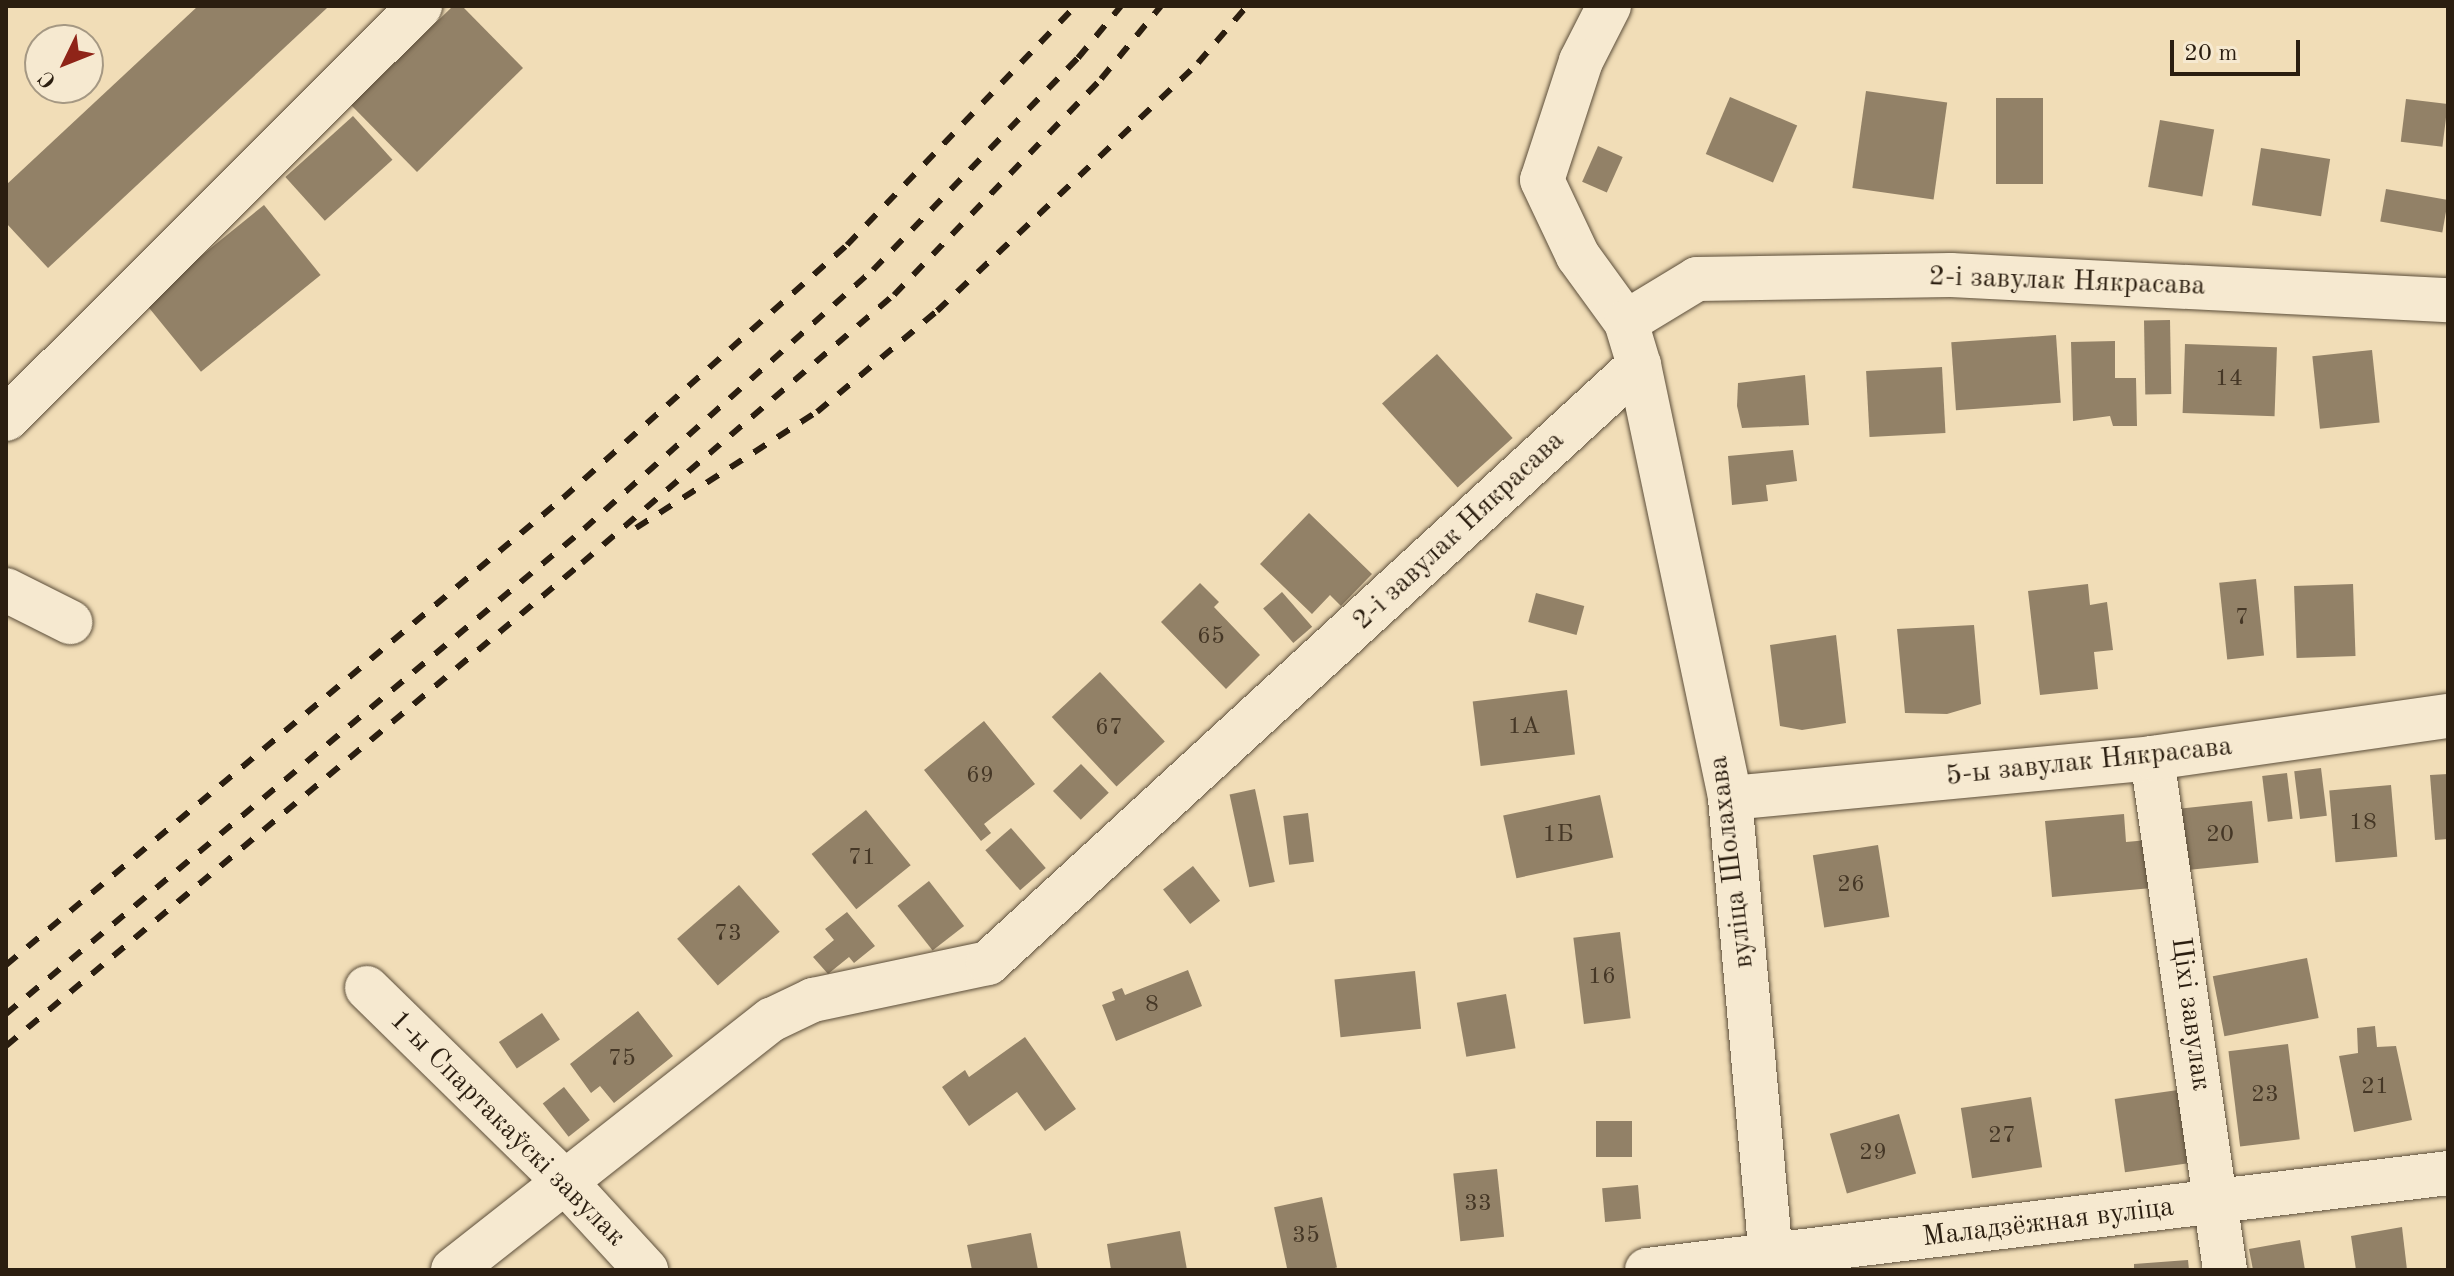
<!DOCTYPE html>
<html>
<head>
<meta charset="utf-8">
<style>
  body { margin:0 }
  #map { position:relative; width:2454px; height:1276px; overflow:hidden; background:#f1ddb7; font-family:"Old Standard TT",serif }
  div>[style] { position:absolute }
  .building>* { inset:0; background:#928167; transform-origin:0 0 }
  .roads { filter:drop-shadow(0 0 2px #5c4e3a) drop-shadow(0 0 2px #5c4e3a) }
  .minor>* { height:44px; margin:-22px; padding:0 22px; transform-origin:22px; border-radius:22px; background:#f6e9d0 }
  .rail>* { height:6px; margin-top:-3px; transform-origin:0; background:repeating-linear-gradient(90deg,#2b1e10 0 14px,transparent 0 28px) }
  span { translate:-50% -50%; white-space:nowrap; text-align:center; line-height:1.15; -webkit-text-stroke:6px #f6e9d0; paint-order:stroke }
  .number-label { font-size:24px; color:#453726 }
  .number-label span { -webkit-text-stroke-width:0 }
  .street-label { font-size:28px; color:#2b1e10 }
  .frame { position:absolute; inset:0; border:8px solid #2b1e10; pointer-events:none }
  .north { position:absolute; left:24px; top:24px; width:80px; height:80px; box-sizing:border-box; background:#f6e9d0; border:2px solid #a59883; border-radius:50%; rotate:227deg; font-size:22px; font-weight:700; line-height:32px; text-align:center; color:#2b1e10 }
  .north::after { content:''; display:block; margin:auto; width:28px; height:36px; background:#8f2418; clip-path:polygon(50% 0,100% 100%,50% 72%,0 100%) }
  .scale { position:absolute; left:2170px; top:40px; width:130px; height:36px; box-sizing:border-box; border:4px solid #2b1e10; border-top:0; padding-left:10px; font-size:24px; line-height:28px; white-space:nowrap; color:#2b1e10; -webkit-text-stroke:6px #f6e9d0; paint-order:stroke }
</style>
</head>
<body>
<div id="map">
  <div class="building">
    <i style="clip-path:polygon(198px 6px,327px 8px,48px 268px,6px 223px,6px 185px)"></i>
    <i style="clip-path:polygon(453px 6px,462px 6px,523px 68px,417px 172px,351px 105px)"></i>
    <i style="left:1866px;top:91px;width:82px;height:98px;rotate:8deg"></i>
    <i style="left:1730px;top:97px;width:73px;height:62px;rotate:23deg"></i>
    <i style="left:1996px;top:98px;width:47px;height:86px"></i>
    <i style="left:2406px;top:99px;width:42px;height:43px;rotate:7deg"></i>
    <i style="left:353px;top:116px;width:59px;height:91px;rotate:48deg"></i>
    <i style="left:2160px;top:120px;width:55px;height:68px;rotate:10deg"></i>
    <i style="left:1598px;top:146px;width:27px;height:39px;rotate:24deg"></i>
    <i style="left:2261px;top:148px;width:70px;height:58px;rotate:9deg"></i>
    <i style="left:2386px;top:189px;width:63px;height:33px;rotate:10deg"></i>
    <i style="left:264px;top:205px;width:90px;height:154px;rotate:51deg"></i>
    <i style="left:2170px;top:320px;width:74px;height:26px;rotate:89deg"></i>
    <i style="left:2056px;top:335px;width:68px;height:105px;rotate:86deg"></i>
    <i style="clip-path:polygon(2115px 341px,2115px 378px,2136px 378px,2137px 426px,2113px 426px,2110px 416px,2073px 421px,2071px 342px)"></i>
    <i style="left:2185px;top:344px;width:92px;height:69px;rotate:2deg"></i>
    <i style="left:2372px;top:350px;width:73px;height:60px;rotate:84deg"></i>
    <i style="left:1437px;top:354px;width:113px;height:74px;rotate:48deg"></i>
    <i style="left:1942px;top:367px;width:66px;height:76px;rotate:87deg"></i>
    <i style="clip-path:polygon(1805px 375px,1809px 425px,1742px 428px,1737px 406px,1738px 383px)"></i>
    <i style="clip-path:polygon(1793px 450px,1797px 481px,1766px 485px,1768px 501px,1732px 505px,1728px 456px)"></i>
    <i style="clip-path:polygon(1309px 513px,1372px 574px,1341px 606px,1330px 595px,1312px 614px,1260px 564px)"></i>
    <i style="left:2256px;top:579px;width:77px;height:37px;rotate:84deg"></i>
    <i style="clip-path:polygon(1200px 583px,1219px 602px,1214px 607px,1260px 655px,1226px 689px,1161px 622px)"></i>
    <i style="clip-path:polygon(2088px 584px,2090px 605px,2107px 602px,2113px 650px,2094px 652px,2098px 689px,2040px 695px,2028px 591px)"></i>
    <i style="left:2353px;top:584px;width:72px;height:59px;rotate:88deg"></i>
    <i style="left:1282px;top:592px;width:46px;height:25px;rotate:49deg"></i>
    <i style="left:1536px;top:593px;width:50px;height:30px;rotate:15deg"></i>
    <i style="clip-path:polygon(1974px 625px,1981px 704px,1947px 714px,1905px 713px,1897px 629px)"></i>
    <i style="clip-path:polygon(1836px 635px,1846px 723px,1802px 730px,1780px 726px,1770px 645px)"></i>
    <i style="left:1100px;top:672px;width:95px;height:66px;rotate:47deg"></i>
    <i style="left:1567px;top:690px;width:65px;height:95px;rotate:83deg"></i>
    <i style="clip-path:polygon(984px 721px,1035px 784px,984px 824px,991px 833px,981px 841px,924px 770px)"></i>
    <i style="left:1081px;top:764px;width:40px;height:39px;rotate:46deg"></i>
    <i style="left:2321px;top:768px;width:48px;height:27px;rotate:83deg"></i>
    <i style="left:2287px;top:773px;width:46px;height:25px;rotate:83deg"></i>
    <i style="clip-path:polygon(2448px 774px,2448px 839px,2435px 840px,2430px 775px)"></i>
    <i style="left:2391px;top:785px;width:72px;height:62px;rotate:85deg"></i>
    <i style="left:1255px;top:789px;width:95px;height:26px;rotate:78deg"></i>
    <i style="left:1600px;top:795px;width:64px;height:99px;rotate:78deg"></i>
    <i style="left:2252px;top:801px;width:62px;height:71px;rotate:84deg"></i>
    <i style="left:866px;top:810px;width:71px;height:70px;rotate:51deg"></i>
    <i style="left:1308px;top:813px;width:49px;height:25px;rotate:83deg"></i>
    <i style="clip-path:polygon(2124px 814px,2126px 842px,2148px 840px,2152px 888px,2052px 897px,2045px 821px)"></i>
    <i style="left:1011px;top:828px;width:53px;height:34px;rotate:49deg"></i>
    <i style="left:1878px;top:845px;width:73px;height:66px;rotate:81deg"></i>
    <i style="left:1193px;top:866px;width:44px;height:38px;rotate:52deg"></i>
    <i style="left:929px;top:881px;width:57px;height:40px;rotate:52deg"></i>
    <i style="left:739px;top:885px;width:62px;height:82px;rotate:49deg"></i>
    <i style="clip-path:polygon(847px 912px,875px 946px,854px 963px,849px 957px,828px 974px,813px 957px,834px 940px,825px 929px)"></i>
    <i style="left:1620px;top:932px;width:87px;height:47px;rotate:83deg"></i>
    <i style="left:2307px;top:958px;width:61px;height:96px;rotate:79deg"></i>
    <i style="clip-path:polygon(1188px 970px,1202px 1006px,1116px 1041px,1102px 1005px,1115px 1000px,1112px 992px,1122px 988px,1125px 995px)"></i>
    <i style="left:1415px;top:971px;width:58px;height:81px;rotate:84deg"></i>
    <i style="left:1506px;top:994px;width:55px;height:50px;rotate:80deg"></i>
    <i style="clip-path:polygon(638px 1011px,673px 1056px,614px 1103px,600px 1086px,591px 1093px,570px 1064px)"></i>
    <i style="left:542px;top:1013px;width:32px;height:52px;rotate:56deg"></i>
    <i style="clip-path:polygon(2375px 1026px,2377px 1047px,2396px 1046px,2412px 1120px,2354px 1132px,2339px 1056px,2358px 1053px,2357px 1028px)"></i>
    <i style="clip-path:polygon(1025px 1037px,1076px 1109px,1045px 1131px,1017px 1092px,969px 1126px,942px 1087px,965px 1070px,969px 1077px)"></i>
    <i style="left:2288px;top:1044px;width:96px;height:60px;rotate:83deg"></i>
    <i style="left:564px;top:1087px;width:42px;height:27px;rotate:52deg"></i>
    <i style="left:2185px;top:1089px;width:74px;height:71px;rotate:82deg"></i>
    <i style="left:2031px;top:1097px;width:71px;height:71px;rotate:81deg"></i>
    <i style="left:1899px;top:1114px;width:62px;height:72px;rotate:74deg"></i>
    <i style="left:1596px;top:1121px;width:36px;height:36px"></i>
    <i style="left:1497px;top:1169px;width:68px;height:44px;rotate:84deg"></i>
    <i style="left:1638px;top:1185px;width:34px;height:36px;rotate:85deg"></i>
    <i style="left:1322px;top:1197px;width:72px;height:49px;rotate:78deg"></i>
    <i style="clip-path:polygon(2402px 1227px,2407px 1270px,2356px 1270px,2351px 1236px)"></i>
    <i style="clip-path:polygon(1180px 1231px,1187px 1270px,1111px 1270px,1107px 1244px)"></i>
    <i style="clip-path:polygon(1031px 1233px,1038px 1270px,972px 1270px,967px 1245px)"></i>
    <i style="clip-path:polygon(2300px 1240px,2305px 1270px,2253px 1270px,2249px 1249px)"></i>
    <i style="clip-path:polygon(2188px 1260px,2189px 1270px,2134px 1270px,2134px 1264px)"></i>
  </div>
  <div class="roads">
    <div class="minor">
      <i style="left:1609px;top:6px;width:62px;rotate:117deg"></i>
      <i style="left:1581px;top:61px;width:125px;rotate:108.1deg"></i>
      <i style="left:1542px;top:180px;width:84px;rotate:64.7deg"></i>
      <i style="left:1578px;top:256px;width:82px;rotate:54deg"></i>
      <i style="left:1639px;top:365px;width:442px;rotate:78.1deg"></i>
      <i style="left:1730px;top:798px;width:474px;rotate:84.9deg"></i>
      <i style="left:6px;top:419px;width:585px;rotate:-44.93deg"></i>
      <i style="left:6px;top:590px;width:72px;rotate:26.6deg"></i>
      <i style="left:2152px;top:758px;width:517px;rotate:81.89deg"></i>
      <i style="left:1730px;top:798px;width:424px;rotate:-5.4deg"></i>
      <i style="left:2152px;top:758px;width:299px;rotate:-8.1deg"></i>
      <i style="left:367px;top:988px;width:280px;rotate:44.4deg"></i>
      <i style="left:567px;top:1184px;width:117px;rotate:47.4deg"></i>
      <i style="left:453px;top:1270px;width:405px;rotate:-38.2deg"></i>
      <i style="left:771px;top:1020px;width:47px;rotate:-25.5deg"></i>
      <i style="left:813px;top:1000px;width:179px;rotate:-11.9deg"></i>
      <i style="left:988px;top:963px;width:884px;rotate:-42.57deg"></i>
      <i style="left:1639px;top:365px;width:45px;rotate:-106.8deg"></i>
      <i style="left:1626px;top:322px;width:83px;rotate:-31.2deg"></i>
      <i style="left:1697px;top:279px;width:254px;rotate:-0.9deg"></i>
      <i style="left:1951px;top:275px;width:498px;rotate:2.9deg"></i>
      <i style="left:1647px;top:1270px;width:807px;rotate:-6.9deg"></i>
    </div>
  </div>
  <div class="rail">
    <i style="left:636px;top:528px;width:215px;rotate:-32.7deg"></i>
    <i style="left:817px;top:412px;width:157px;rotate:-40.1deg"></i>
    <i style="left:937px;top:311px;width:360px;rotate:-43.5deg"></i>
    <i style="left:1198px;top:63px;width:75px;rotate:-49.3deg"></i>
    <i style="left:6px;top:965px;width:727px;rotate:-39.98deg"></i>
    <i style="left:563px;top:498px;width:380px;rotate:-41.7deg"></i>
    <i style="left:847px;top:245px;width:330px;rotate:-46.3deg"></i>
    <i style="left:6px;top:1014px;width:755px;rotate:-40deg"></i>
    <i style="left:584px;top:529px;width:388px;rotate:-41.9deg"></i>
    <i style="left:873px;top:270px;width:295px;rotate:-46deg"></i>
    <i style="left:1078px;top:58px;width:67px;rotate:-50.4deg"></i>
    <i style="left:6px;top:1046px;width:752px;rotate:-39.98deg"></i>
    <i style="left:582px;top:563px;width:411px;rotate:-40.7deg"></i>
    <i style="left:894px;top:295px;width:299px;rotate:-46.2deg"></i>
    <i style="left:1101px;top:79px;width:94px;rotate:-50.6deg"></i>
  </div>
  <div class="number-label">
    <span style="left:2229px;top:380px">14</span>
    <span style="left:2242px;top:619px">7</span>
    <span style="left:1211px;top:638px">65</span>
    <span style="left:1524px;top:728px">1А</span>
    <span style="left:1109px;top:729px">67</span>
    <span style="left:980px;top:777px">69</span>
    <span style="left:2363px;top:824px">18</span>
    <span style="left:1558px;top:836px">1Б</span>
    <span style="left:2220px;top:836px">20</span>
    <span style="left:862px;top:859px">71</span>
    <span style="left:1851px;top:886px">26</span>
    <span style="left:728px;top:935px">73</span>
    <span style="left:1602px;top:978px">16</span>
    <span style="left:1152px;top:1006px">8</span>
    <span style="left:622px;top:1060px">75</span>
    <span style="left:2375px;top:1088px">21</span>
    <span style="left:2265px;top:1096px">23</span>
    <span style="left:2002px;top:1137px">27</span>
    <span style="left:1873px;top:1154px">29</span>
    <span style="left:1478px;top:1205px">33</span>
    <span style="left:1306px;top:1237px">35</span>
  </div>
  <div class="street-label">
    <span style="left:2067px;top:282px;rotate:2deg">2-і завулак Някрасава</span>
    <span style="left:1459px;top:531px;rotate:-43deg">2-і завулак Някрасава</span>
    <span style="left:2089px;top:762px;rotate:-6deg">5-ы завулак Някрасава</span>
    <span style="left:1732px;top:862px;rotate:-97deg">вуліца Шолахава</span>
    <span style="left:2190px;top:1014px;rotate:82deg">Ціхі завулак</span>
    <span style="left:507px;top:1129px;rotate:45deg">1-ы Спартакаўскі завулак</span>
    <span style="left:2048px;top:1223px;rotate:-7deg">Маладзёжная вуліца</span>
  </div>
  <div class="frame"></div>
  <div class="north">С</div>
  <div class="scale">20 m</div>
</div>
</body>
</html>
